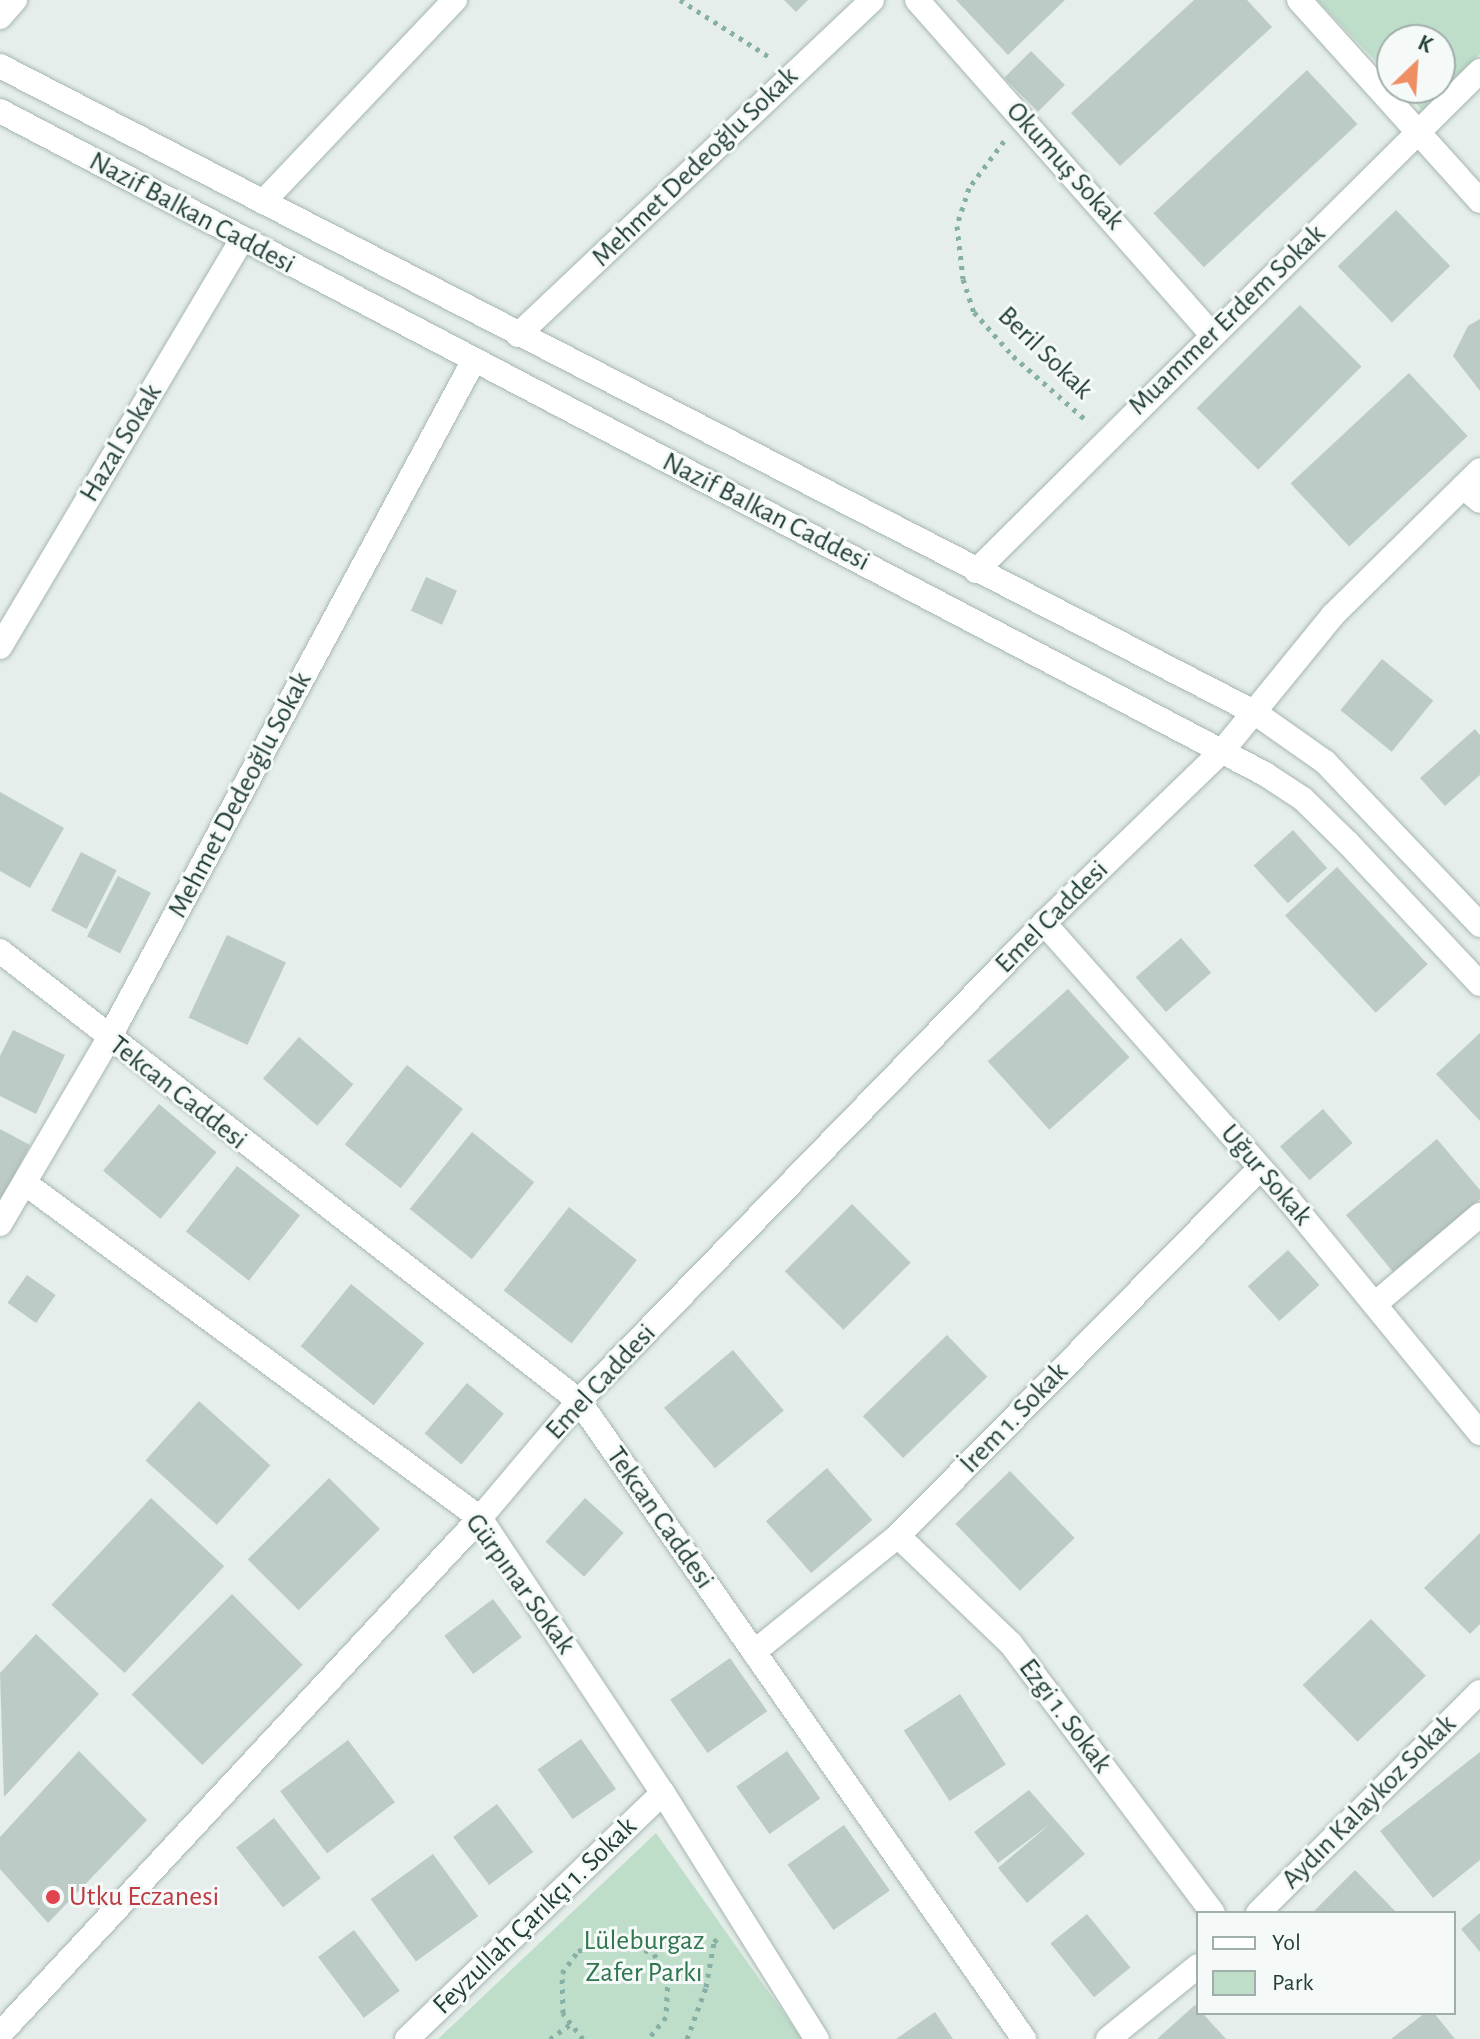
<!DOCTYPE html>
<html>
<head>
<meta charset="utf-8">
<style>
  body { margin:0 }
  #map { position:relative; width:1480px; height:2039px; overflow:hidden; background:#e5eeea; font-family:"Alegreya Sans",sans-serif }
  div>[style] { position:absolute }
  .green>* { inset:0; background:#bfdec9 }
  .building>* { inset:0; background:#bdcbc6; transform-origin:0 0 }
  .path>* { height:5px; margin-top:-2.5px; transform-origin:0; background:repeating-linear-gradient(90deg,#86b0a6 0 4px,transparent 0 10px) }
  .roads { filter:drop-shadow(0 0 2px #a7b6b2) drop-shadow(0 0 2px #a7b6b2) }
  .street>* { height:24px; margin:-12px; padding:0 12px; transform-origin:12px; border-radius:12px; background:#fff }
  .secondary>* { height:24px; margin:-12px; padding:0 12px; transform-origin:12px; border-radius:12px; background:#fff }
  .dots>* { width:22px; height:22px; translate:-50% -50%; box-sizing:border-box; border:4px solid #f5faf8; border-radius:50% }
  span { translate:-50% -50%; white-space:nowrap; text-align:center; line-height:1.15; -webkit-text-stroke:6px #f5faf8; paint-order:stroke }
  .street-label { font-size:28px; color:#243f3a }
  .health-label { font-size:28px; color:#be3a42 }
  .left { translate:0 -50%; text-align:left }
  .park-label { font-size:28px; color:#2f754f }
  .legend { position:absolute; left:1196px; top:1911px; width:260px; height:104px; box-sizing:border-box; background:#f5faf8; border:2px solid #a1afac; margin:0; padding:10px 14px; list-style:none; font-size:24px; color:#243f3a }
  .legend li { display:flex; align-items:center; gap:16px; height:40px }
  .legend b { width:40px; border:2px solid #a1afac }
  .north { position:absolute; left:1376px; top:24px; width:80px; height:80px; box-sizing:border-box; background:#f5faf8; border:2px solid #a1afac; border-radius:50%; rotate:25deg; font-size:22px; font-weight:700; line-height:32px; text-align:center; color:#243f3a }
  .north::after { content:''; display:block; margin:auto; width:28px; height:36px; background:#ee8e62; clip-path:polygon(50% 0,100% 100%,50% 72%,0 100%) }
</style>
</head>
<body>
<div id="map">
  <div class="green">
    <i style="clip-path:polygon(1317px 0,1480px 0,1480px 54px,1424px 112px,1401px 88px,1440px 88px,1440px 40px,1392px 40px,1392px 78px)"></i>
    <i style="clip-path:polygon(656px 1833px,802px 2039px,438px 2039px)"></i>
  </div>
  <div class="building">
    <i style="clip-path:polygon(784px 0,808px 0,796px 12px)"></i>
    <i style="clip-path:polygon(956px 0,1065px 0,1008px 55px)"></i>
    <i style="clip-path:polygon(1194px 0,1247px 0,1272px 27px,1120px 166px,1071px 113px)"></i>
    <i style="left:1031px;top:51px;width:48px;height:38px;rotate:45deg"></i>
    <i style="left:1307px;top:70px;width:74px;height:210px;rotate:47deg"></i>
    <i style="left:1396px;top:210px;width:78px;height:81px;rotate:46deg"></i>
    <i style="left:1300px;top:305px;width:87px;height:146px;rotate:45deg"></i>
    <i style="clip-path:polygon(1480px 319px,1480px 391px,1453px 356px,1468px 326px)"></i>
    <i style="left:1409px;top:373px;width:86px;height:162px;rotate:47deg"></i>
    <i style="left:426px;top:577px;width:34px;height:37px;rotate:24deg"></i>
    <i style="left:1382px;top:659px;width:66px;height:66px;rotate:39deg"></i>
    <i style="clip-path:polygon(1475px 729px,1480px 735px,1480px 775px,1445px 806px,1420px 778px)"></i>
    <i style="clip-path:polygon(0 792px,64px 828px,30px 888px,0 871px)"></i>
    <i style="left:1293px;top:830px;width:51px;height:53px;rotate:48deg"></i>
    <i style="left:81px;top:852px;width:40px;height:66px;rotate:27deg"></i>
    <i style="left:1337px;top:867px;width:133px;height:71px;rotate:47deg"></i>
    <i style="left:118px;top:876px;width:37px;height:68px;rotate:27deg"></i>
    <i style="left:227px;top:935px;width:65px;height:91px;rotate:25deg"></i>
    <i style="left:1181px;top:938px;width:46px;height:60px;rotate:49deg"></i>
    <i style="left:1068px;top:989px;width:92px;height:108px;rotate:48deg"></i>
    <i style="clip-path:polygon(13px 1030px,65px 1055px,36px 1114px,0 1096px,0 1056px)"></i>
    <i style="clip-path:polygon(1480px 1033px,1480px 1121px,1436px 1074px)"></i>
    <i style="left:299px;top:1037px;width:72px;height:55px;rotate:41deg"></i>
    <i style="left:407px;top:1065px;width:71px;height:101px;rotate:38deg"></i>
    <i style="left:159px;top:1104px;width:75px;height:87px;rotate:40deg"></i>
    <i style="left:1323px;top:1109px;width:45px;height:57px;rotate:49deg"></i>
    <i style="clip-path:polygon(0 1129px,30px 1145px,0 1203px)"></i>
    <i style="left:472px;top:1132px;width:80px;height:99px;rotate:39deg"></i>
    <i style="clip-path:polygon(1437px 1139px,1480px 1190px,1480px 1199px,1393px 1272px,1346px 1215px)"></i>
    <i style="left:237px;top:1166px;width:80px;height:83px;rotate:38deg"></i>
    <i style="left:852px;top:1204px;width:83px;height:95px;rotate:45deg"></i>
    <i style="left:569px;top:1207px;width:86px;height:106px;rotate:38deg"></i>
    <i style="left:1288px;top:1250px;width:47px;height:54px;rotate:48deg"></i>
    <i style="left:27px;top:1275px;width:35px;height:34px;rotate:35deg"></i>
    <i style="left:351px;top:1284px;width:94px;height:80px;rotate:39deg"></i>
    <i style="left:947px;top:1335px;width:58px;height:117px;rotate:46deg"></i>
    <i style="left:733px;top:1350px;width:79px;height:90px;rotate:50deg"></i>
    <i style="left:467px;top:1383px;width:48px;height:66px;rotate:40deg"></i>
    <i style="left:199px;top:1401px;width:96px;height:80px;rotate:42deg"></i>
    <i style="left:827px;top:1468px;width:69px;height:81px;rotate:49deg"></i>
    <i style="left:1010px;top:1471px;width:93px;height:76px;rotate:46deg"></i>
    <i style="left:329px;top:1478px;width:72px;height:115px;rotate:45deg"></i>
    <i style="left:151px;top:1498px;width:100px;height:146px;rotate:43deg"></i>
    <i style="left:585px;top:1498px;width:52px;height:59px;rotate:42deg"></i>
    <i style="clip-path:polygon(1480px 1533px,1480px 1624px,1470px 1634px,1424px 1588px)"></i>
    <i style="left:232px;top:1594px;width:100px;height:142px;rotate:45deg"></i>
    <i style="left:493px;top:1599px;width:48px;height:61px;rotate:53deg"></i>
    <i style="left:1371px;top:1619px;width:79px;height:95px;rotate:46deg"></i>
    <i style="clip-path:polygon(36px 1634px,99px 1694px,4px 1797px,0 1673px)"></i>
    <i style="left:730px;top:1658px;width:65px;height:73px;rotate:55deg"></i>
    <i style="left:960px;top:1694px;width:84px;height:67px;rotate:57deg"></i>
    <i style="left:581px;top:1739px;width:61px;height:53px;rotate:55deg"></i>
    <i style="left:348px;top:1740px;width:78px;height:85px;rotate:53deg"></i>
    <i style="clip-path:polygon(79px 1751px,147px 1820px,48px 1923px,0 1869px,0 1837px)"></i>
    <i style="left:787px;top:1751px;width:58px;height:62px;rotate:55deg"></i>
    <i style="clip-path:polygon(1480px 1752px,1480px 1860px,1433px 1898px,1380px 1831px)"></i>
    <i style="clip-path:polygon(1029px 1790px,1085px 1854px,1027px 1903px,998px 1868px,1050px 1824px,998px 1863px,974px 1832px)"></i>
    <i style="left:497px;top:1804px;width:60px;height:55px;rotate:53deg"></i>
    <i style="left:274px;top:1818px;width:76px;height:48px;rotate:52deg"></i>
    <i style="left:844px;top:1825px;width:80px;height:69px;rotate:55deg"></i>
    <i style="left:433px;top:1854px;width:77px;height:77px;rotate:54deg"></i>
    <i style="clip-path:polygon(1355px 1870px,1397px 1913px,1312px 1913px)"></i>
    <i style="clip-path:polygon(1480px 1913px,1480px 1952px,1461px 1929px)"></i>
    <i style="left:1087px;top:1914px;width:69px;height:47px;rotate:51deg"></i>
    <i style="left:354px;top:1930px;width:76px;height:45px;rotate:53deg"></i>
    <i style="clip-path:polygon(1195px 2005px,1226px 2039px,1157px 2039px)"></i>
    <i style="clip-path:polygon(935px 2012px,953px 2039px,896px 2039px)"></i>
    <i style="clip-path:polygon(1425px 2013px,1434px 2013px,1455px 2039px,1391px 2039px)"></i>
  </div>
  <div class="path">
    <i style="left:680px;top:0;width:108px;rotate:32.5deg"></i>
    <i style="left:1004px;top:141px;width:59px;rotate:126.7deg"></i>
    <i style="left:969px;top:188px;width:40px;rotate:108deg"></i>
    <i style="left:957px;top:226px;width:53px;rotate:83.5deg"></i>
    <i style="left:963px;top:279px;width:35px;rotate:72deg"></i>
    <i style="left:974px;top:312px;width:59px;rotate:48.4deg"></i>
    <i style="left:1013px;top:356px;width:100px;rotate:41.3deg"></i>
    <i style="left:550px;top:2039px;width:24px;rotate:-36deg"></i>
    <i style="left:583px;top:2039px;width:33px;rotate:-128deg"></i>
    <i style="left:563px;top:2013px;width:40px;rotate:-91.4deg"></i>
    <i style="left:562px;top:1973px;width:27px;rotate:-54deg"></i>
    <i style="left:578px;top:1951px;width:41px;rotate:-18.4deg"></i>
    <i style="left:617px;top:1938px;width:40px;rotate:23.4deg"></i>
    <i style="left:654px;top:1954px;width:27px;rotate:59deg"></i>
    <i style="left:668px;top:1977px;width:40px;rotate:92.9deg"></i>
    <i style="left:666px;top:2017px;width:28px;rotate:129deg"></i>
    <i style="left:687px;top:2039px;width:55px;rotate:-69.9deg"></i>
    <i style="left:706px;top:1987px;width:46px;rotate:-79.9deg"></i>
    <i style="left:714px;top:1942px;width:10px;rotate:-45deg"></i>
  </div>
  <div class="roads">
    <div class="street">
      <i style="left:917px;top:0;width:444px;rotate:48.6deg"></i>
      <i style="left:0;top:17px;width:23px;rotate:-49deg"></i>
      <i style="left:263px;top:202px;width:279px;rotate:-46.5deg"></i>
      <i style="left:518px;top:335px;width:487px;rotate:-43.4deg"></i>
      <i style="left:1463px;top:487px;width:22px;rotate:39deg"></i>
      <i style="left:976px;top:571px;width:710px;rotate:-44.77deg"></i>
      <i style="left:0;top:647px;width:474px;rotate:-59.3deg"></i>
      <i style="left:1044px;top:923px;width:370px;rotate:48.5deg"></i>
      <i style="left:1289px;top:1200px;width:301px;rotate:50.7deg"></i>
      <i style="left:26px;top:1184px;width:564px;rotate:36.34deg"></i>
      <i style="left:480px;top:1518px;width:330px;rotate:56.4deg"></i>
      <i style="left:663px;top:1793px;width:290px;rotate:58deg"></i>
      <i style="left:0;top:1224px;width:216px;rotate:-59.6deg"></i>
      <i style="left:109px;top:1038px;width:768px;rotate:-61.7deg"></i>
      <i style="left:1375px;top:1304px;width:138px;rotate:-40.3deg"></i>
      <i style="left:898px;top:1536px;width:156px;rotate:43.7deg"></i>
      <i style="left:1011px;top:1644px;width:336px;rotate:53.1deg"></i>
      <i style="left:754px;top:1652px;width:185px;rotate:-38.9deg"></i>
      <i style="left:898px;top:1536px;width:516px;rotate:-45.47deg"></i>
      <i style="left:1258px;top:1913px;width:313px;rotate:-44.9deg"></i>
      <i style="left:407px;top:2039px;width:355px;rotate:-43.9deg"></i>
      <i style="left:1108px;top:2039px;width:116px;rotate:-39deg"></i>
    </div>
    <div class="secondary">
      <i style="left:1299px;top:0;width:270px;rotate:48deg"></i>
      <i style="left:0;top:66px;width:1411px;rotate:27.26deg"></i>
      <i style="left:1254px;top:712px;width:87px;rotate:35.2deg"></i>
      <i style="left:1325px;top:762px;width:225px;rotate:46.4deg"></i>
      <i style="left:0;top:111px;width:1428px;rotate:27.66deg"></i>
      <i style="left:1265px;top:774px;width:45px;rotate:33.3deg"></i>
      <i style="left:1303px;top:799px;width:63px;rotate:44.4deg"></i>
      <i style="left:1348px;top:843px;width:193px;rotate:46.9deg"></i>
      <i style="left:0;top:951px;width:733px;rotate:37.85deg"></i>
      <i style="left:579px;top:1401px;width:778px;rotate:55.1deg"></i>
      <i style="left:0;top:2034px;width:705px;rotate:-47.07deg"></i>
      <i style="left:480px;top:1518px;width:153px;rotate:-49.8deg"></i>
      <i style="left:579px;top:1401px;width:667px;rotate:-45.79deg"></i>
      <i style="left:1044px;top:923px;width:249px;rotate:-44deg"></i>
      <i style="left:1223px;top:750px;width:174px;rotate:-50.8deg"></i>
      <i style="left:1333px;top:615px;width:206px;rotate:-44.6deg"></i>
    </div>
  </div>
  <div class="dots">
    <i style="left:53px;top:1897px;background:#e0444e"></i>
  </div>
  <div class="street-label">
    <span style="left:1065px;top:166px;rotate:48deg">Okumuş Sokak</span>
    <span style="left:695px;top:167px;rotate:-44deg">Mehmet Dedeoğlu Sokak</span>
    <span style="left:192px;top:213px;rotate:28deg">Nazif Balkan Caddesi</span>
    <span style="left:1227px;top:320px;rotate:-44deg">Muammer Erdem Sokak</span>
    <span style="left:1045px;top:353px;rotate:44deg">Beril Sokak</span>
    <span style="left:121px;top:443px;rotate:-59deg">Hazal Sokak</span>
    <span style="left:766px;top:512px;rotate:27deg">Nazif Balkan Caddesi</span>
    <span style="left:240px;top:795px;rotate:-62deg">Mehmet Dedeoğlu Sokak</span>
    <span style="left:1052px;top:917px;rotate:-45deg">Emel Caddesi</span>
    <span style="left:178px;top:1093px;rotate:38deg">Tekcan Caddesi</span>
    <span style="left:1266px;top:1175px;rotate:49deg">Uğur Sokak</span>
    <span style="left:601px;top:1382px;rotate:-47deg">Emel Caddesi</span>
    <span style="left:1014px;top:1418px;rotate:-46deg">İrem 1. Sokak</span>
    <span style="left:660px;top:1518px;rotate:55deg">Tekcan Caddesi</span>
    <span style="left:520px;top:1584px;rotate:54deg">Gürpınar Sokak</span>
    <span style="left:1065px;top:1716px;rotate:53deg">Ezgi 1. Sokak</span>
    <span style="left:1369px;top:1802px;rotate:-45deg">Aydın Kalaykoz Sokak</span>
    <span style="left:535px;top:1916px;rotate:-44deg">Feyzullah Çarıkçı 1. Sokak</span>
  </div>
  <div class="health-label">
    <span class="left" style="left:69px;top:1897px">Utku Eczanesi</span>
  </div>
  <div class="park-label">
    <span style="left:644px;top:1957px">Lüleburgaz<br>Zafer Parkı</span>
  </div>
  <ul class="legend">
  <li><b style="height:10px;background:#fff"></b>Yol</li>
  <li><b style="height:22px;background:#bfdec9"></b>Park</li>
  </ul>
  <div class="north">K</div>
</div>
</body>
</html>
